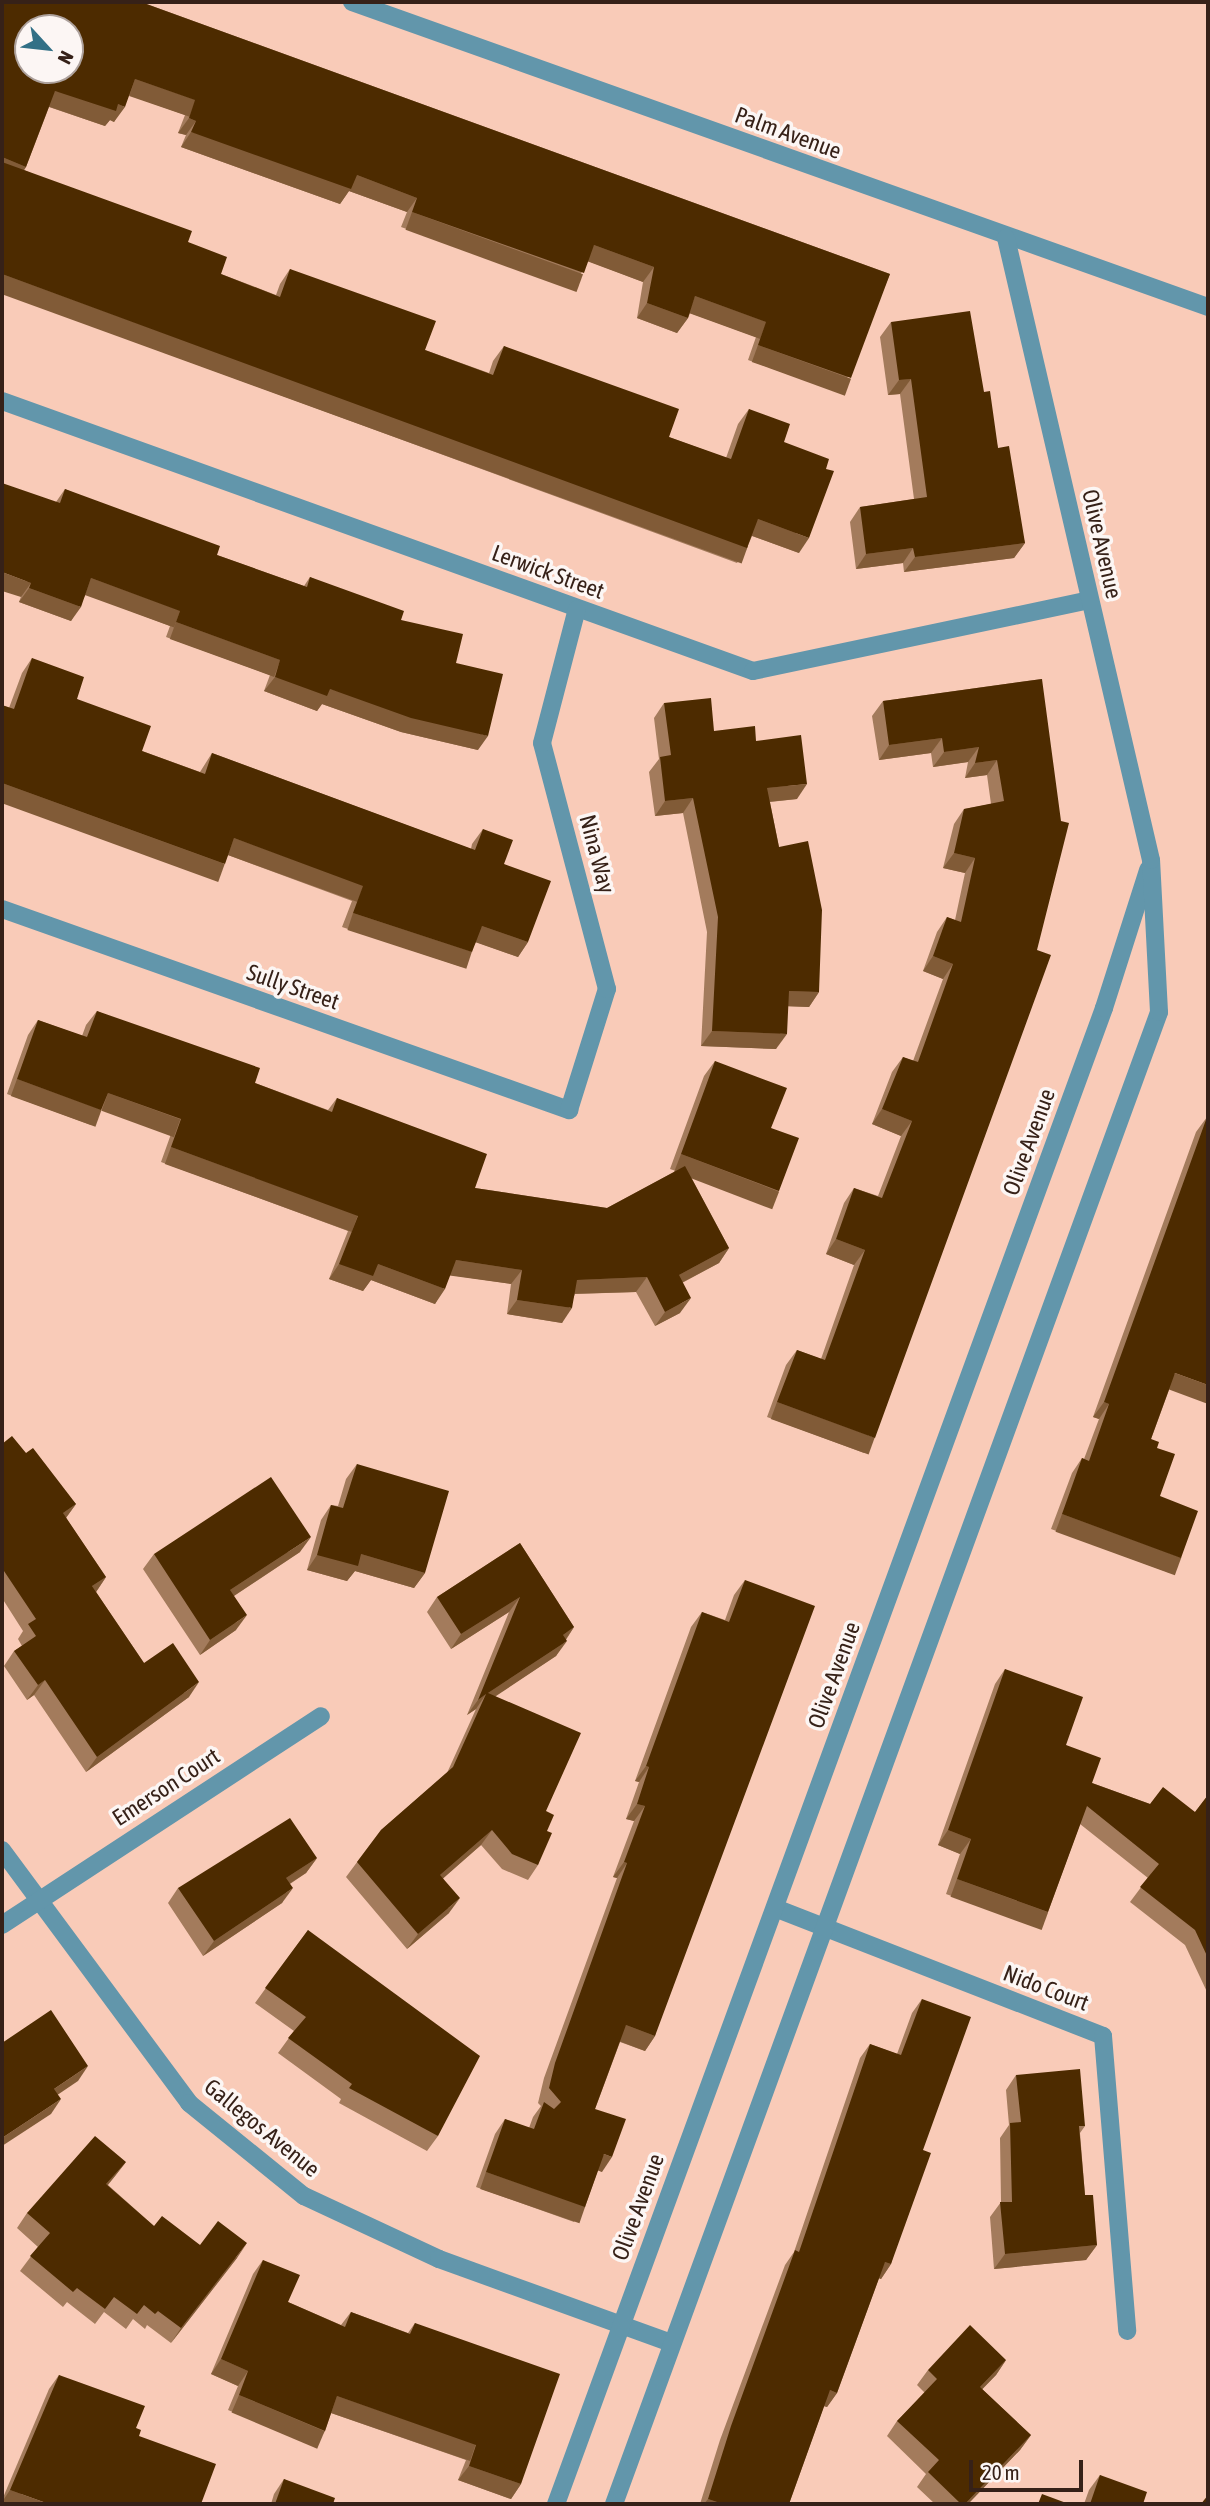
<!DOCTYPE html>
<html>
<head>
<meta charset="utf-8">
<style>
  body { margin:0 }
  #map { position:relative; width:1210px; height:2506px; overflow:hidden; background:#f9cbb8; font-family:"Asap Condensed",sans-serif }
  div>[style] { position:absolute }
  .street>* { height:18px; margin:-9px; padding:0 9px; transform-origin:9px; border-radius:9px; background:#6296ab }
  .wall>* { inset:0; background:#a37b5c }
  .shaded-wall>* { inset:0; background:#815b37; transform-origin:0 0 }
  .building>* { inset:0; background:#4d2b00 }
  span { translate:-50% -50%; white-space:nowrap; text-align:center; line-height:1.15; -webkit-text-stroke:7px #fcf6f4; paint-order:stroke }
  .street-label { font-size:23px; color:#362118 }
  .frame { position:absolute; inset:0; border:4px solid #362118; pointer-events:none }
  .north { position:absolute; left:14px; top:14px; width:70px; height:70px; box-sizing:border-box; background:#fcf6f4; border:2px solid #ada19c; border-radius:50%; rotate:117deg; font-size:19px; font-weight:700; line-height:28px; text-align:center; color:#362118 }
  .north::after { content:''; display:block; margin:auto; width:24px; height:32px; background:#327086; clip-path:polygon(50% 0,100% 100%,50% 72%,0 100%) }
  .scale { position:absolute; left:969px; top:2460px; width:114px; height:32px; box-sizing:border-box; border:4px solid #362118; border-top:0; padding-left:9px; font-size:21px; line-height:24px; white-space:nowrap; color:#362118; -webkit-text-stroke:5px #fcf6f4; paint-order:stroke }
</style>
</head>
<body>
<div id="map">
  <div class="street">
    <i style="left:352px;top:2px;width:909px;rotate:19.61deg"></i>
    <i style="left:2px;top:401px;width:798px;rotate:19.77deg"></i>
    <i style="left:753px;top:671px;width:344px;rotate:-11.9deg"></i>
    <i style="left:2px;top:909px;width:602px;rotate:19.52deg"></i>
    <i style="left:569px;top:1110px;width:127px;rotate:-72.6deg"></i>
    <i style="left:607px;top:989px;width:254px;rotate:-104.8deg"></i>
    <i style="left:542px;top:743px;width:138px;rotate:-75.4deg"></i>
    <i style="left:2px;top:1850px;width:315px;rotate:53.5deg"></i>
    <i style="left:189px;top:2103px;width:148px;rotate:39deg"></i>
    <i style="left:304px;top:2196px;width:149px;rotate:25deg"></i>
    <i style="left:439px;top:2259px;width:247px;rotate:19.9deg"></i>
    <i style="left:775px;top:1908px;width:352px;rotate:21.3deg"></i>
    <i style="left:1103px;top:2036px;width:296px;rotate:85.3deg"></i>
    <i style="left:2px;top:1925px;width:381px;rotate:-33.2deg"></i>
    <i style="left:556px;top:2504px;width:1593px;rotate:-69.88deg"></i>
    <i style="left:1104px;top:1008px;width:145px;rotate:-72.3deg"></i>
    <i style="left:614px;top:2504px;width:1588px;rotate:-69.93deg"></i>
    <i style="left:1159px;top:1012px;width:152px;rotate:-93deg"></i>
    <i style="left:1151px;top:860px;width:639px;rotate:-103.12deg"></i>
  </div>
  <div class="wall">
    <i style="clip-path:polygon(2px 2px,141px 2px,890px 274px,841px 393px,748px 360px,756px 337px,690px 313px,688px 318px,677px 333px,637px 318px,643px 282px,588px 261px,573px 288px,401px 227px,407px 212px,349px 191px,340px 204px,181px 147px,186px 135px,178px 133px,185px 115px,129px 95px,114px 122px,110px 120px,105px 126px,49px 107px,26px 167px,24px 170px,188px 242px,221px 274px,276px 295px,280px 284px,290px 269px,425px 350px,489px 373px,493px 361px,504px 346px,669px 437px,726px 458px,738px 424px,749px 409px,784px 442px,799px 553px,752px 536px,747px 548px,737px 563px,2px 293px)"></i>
    <i style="clip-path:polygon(891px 322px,984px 392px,998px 448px,1025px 543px,1014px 558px,904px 572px,903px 563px,856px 569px,850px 522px,860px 507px,914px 499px,900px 394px,888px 395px,880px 337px)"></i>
    <i style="clip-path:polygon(65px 489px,217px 555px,304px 586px,310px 577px,401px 620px,456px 663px,478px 750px,401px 732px,322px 704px,317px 711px,264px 691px,270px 675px,166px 637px,170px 626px,86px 594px,71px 621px,19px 602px,56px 502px)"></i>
    <i style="clip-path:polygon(32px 658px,77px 699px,142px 751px,200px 772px,212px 753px,471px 849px,472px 844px,483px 829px,504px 864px,528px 942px,518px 957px,476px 942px,462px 967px,342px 927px,352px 901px,228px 855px,214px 879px,2px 802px,2px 705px,9px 708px,22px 673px)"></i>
    <i style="clip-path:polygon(1042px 679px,864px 1453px,767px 1417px,786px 1365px,797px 1350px,821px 1359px,854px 1265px,826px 1254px,844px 1203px,854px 1188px,878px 1196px,901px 1136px,872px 1124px,892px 1072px,903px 1057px,913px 1061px,943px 979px,923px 971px,937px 932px,947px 917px,955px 920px,965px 873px,943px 868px,954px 824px,964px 809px,991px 804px,987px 775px,965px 778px,968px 762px,933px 767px,931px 753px,879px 760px,872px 716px,883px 701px)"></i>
    <i style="clip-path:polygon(664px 703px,714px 731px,756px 741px,797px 799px,770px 802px,779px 847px,819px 992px,809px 1007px,788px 1006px,776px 1049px,701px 1046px,707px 932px,683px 813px,655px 816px,649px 772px,659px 759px,654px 718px)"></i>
    <i style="clip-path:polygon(97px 1011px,255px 1083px,328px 1110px,337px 1098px,475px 1188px,607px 1208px,676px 1171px,670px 1169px,704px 1076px,715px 1061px,771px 1128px,779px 1191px,769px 1206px,691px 1177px,729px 1248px,719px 1263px,682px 1283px,680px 1313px,655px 1326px,636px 1292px,575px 1294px,562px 1323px,507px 1314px,511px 1284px,450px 1275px,435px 1304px,371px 1280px,363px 1291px,329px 1279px,348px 1231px,161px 1162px,171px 1134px,102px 1109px,91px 1125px,7px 1094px,28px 1035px,38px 1020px,82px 1036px,86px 1025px)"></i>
    <i style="clip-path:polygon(1207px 1117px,1169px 1390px,1151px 1439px,1157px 1448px,1160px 1496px,1170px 1573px,1051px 1529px,1072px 1473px,1082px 1458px,1084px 1459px,1099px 1419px,1093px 1417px,1196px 1132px)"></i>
    <i style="clip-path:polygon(2px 1444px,26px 1453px,76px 1504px,66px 1518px,106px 1577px,96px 1592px,144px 1663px,189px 1697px,86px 1772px,34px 1695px,27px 1700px,4px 1666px,14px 1651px,22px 1646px,18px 1639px,23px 1631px,2px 1598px)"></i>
    <i style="clip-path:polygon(357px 1464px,425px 1573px,414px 1588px,355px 1571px,347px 1581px,307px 1570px,321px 1520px,331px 1505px,338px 1506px,346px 1479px)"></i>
    <i style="clip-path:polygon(520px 1543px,574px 1627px,556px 1656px,495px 1696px,546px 1811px,547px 1831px,538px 1865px,528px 1880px,502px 1869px,481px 1845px,443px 1878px,449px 1913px,407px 1949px,346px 1877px,381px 1830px,447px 1773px,476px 1709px,467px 1715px,509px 1612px,451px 1649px,427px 1612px,437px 1597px)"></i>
    <i style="clip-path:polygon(300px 1552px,234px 1596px,236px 1630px,200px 1655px,143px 1569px,154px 1554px)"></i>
    <i style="clip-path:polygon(745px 1580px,655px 2036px,645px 2051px,620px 2042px,595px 2109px,602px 2172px,598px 2170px,585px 2207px,574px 2222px,476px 2187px,495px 2134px,505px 2119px,529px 2128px,533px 2117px,541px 2106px,538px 2103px,544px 2078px,617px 1878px,613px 1877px,634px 1821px,626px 1819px,639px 1782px,635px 1781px,691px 1627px,702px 1612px,725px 1620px,734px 1595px)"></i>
    <i style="clip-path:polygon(1005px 1669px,1066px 1745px,1092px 1783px,1150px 1804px,1195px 1812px,1208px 1795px,1208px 1994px,1185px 1945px,1130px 1902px,1148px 1878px,1080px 1824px,1048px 1912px,1037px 1927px,946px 1894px,960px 1854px,938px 1845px,995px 1684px)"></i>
    <i style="clip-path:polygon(317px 1858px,306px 1873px,290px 1884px,282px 1903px,203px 1956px,168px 1903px,178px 1888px)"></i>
    <i style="clip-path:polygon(308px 1930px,438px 2136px,427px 2151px,339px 2103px,341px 2099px,278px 2053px,294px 2031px,255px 2003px)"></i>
    <i style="clip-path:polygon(922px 1999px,923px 2150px,891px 2264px,881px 2279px,879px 2278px,837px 2393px,827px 2407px,824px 2406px,789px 2504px,700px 2504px,720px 2440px,785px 2265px,794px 2252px,860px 2058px,870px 2044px,897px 2054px,912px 2013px)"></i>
    <i style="clip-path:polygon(1016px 2075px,1085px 2126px,1080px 2133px,1085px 2195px,1097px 2245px,1086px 2260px,994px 2269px,990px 2217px,1001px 2202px,1000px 2138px,1009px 2125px,1006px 2090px)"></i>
    <i style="clip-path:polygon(126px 2162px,108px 2185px,154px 2226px,200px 2245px,237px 2258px,171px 2343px,147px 2325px,145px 2329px,133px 2319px,126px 2329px,104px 2312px,95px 2324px,67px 2302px,63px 2307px,20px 2271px,38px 2247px,17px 2228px,27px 2213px)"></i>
    <i style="clip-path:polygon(263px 2260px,288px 2302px,341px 2325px,351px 2312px,408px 2333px,415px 2323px,521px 2484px,511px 2499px,458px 2480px,466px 2460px,331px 2413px,325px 2431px,314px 2446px,228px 2410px,238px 2386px,211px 2374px,253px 2274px)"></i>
    <i style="clip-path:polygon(1006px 2360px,996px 2375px,982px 2389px,1031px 2435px,1020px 2450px,968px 2504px,935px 2504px,917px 2487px,926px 2474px,887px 2436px,897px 2421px,925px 2393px,917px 2385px,928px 2370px)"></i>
    <i style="clip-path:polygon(59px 2375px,136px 2428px,139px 2436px,2px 2504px,2px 2500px,49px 2389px)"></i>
    <i style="clip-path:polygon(1100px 2475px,1143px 2504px,1084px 2504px,1089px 2490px)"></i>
    <i style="clip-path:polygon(284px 2479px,333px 2504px,271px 2504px,274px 2494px)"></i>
  </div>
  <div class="shaded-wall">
    <i style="left:135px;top:79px;width:64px;height:18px;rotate:19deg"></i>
    <i style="clip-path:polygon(55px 91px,118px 104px,125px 107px,114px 122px,110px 120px,105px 126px,44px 105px)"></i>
    <i style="clip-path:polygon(189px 118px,196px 121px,186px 135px,178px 133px)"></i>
    <i style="clip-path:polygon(191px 132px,357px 175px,417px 198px,407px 212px,349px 191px,340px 204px,181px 147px)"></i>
    <i style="clip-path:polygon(2px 157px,26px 167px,16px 182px,2px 176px)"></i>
    <i style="left:412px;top:212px;width:182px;height:19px;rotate:20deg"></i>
    <i style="clip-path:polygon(594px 245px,654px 267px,643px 282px,584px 260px)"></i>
    <i style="left:2px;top:274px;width:794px;height:19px;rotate:20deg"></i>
    <i style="left:695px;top:296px;width:76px;height:18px;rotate:20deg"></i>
    <i style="clip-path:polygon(647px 303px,688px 318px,677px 333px,637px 318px)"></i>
    <i style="left:758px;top:345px;width:99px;height:18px;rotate:20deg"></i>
    <i style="clip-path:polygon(911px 379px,900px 394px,888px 395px,899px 380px)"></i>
    <i style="clip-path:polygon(758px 519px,809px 538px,799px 553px,747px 534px)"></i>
    <i style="clip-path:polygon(1025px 543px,1014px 558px,904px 572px,915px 557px)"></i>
    <i style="clip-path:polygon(913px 548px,903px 563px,856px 569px,866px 554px)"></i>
    <i style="clip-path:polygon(2px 572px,31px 583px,21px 597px,2px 591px)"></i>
    <i style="left:91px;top:578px;width:95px;height:18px;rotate:20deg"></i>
    <i style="clip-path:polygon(29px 588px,81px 607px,71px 621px,19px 602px)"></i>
    <i style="left:176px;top:622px;width:111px;height:18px;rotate:20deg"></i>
    <i style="clip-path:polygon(275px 677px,330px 689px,488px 736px,478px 750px,401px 732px,322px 704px,317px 711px,264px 691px)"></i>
    <i style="clip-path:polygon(942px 738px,931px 753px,879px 760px,889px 745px)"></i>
    <i style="clip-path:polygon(979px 747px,968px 762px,933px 767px,944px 752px)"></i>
    <i style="clip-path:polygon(997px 760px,987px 775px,965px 778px,975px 763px)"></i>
    <i style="left:2px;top:783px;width:237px;height:19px;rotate:20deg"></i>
    <i style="clip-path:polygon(807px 784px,797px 799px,757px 803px,767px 788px)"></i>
    <i style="clip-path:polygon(693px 798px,683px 813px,655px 816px,665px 801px)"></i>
    <i style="left:234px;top:838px;width:138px;height:18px;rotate:20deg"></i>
    <i style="clip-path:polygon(954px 853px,975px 858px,965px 873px,943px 868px)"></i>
    <i style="left:353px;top:913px;width:125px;height:18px;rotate:18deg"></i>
    <i style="clip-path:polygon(482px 926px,528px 942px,518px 957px,472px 941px)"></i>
    <i style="clip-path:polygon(933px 956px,953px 964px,943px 979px,923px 971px)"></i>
    <i style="clip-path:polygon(789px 991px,819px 992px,809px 1007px,779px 1006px)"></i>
    <i style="clip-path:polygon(712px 1031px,787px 1034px,776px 1049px,701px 1046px)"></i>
    <i style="left:17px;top:1079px;width:90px;height:18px;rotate:20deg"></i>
    <i style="left:108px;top:1093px;width:77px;height:19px;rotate:20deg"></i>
    <i style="clip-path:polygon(882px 1109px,912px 1121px,901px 1136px,872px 1124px)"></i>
    <i style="left:171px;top:1147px;width:199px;height:18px;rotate:20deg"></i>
    <i style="left:681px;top:1154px;width:105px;height:19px;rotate:21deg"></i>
    <i style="clip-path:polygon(836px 1239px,865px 1250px,854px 1265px,826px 1254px)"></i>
    <i style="clip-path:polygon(729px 1248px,719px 1263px,668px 1290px,679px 1275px)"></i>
    <i style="clip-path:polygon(456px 1260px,522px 1270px,511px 1284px,446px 1275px)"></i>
    <i style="clip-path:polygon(339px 1264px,378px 1264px,445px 1289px,435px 1304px,371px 1280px,363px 1291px,329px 1279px)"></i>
    <i style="clip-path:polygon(647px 1277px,636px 1292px,567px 1294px,577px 1280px)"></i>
    <i style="clip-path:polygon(691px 1298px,680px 1313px,655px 1326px,665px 1312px)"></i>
    <i style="clip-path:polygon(517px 1300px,572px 1308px,562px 1323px,507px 1314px)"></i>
    <i style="clip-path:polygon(1175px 1373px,1208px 1385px,1208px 1404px,1165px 1388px)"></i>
    <i style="left:777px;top:1402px;width:104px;height:18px;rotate:20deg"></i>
    <i style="clip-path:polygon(1104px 1402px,1109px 1404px,1099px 1419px,1093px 1417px)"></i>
    <i style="clip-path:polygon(76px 1504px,65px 1519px,63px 1513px)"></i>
    <i style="left:1062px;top:1514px;width:127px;height:19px;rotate:20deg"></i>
    <i style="clip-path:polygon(311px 1537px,300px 1552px,220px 1605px,230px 1590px)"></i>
    <i style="clip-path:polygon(361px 1554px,425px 1573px,414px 1588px,355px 1571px,347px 1581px,307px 1570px,317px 1555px)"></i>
    <i style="clip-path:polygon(106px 1577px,96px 1592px,92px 1586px)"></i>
    <i style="clip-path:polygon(520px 1597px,509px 1612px,451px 1649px,461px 1634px)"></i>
    <i style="clip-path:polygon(247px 1615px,236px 1630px,200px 1655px,210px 1640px)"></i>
    <i style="clip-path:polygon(574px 1627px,564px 1642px,563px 1635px)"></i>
    <i style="clip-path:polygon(567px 1641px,556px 1656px,481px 1706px,488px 1693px)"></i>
    <i style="clip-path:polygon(45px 1680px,34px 1695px,27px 1700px,38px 1685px)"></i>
    <i style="clip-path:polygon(199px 1682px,189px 1697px,86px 1772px,97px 1757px)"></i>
    <i style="clip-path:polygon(486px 1694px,476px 1709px,467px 1715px,478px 1700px)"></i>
    <i style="clip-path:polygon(646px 1766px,649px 1767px,639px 1782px,635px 1781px)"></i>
    <i style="clip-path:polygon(637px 1804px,645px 1806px,634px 1821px,626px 1819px)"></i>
    <i style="clip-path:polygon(492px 1830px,481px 1845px,430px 1890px,440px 1875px)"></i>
    <i style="clip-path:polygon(948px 1830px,971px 1839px,960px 1854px,938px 1845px)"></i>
    <i style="clip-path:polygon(317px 1858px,306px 1873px,275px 1893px,286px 1878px)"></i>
    <i style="clip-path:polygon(624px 1862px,627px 1863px,617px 1878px,613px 1877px)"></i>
    <i style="left:957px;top:1879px;width:97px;height:19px;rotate:20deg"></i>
    <i style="clip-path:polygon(293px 1888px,282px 1903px,203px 1956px,214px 1941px)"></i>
    <i style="clip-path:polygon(460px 1898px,449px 1913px,407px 1949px,418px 1934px)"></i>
    <i style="clip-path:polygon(626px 2025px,655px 2036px,645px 2051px,616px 2040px)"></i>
    <i style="clip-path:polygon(88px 2066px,78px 2081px,44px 2104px,54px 2089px)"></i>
    <i style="clip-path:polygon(61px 2099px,51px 2114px,2px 2146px,2px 2138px)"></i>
    <i style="clip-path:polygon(604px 2154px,612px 2157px,602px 2172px,594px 2169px)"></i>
    <i style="clip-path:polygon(126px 2162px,115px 2176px,96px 2199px,106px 2184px)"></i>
    <i style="left:486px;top:2172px;width:105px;height:18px;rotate:19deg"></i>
    <i style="clip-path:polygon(247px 2243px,237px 2258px,171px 2343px,181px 2328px)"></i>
    <i style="clip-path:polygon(1097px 2245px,1086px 2260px,994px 2269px,1005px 2254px)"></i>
    <i style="clip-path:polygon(885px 2262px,891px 2264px,881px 2279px,875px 2277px)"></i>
    <i style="clip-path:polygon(221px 2359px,248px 2371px,238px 2386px,211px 2374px)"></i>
    <i style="clip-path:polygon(1006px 2360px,996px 2375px,970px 2402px,980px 2387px)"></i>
    <i style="clip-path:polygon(830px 2390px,837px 2393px,827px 2407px,820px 2405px)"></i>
    <i style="left:239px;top:2395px;width:93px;height:19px;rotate:23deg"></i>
    <i style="left:337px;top:2396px;width:147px;height:18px;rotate:19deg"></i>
    <i style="clip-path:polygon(1031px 2435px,1020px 2450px,968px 2504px,965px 2504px)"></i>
    <i style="clip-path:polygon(469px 2466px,521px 2484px,511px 2499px,458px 2480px)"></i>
    <i style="clip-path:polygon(10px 2490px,49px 2504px,2px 2504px,2px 2502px)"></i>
    <i style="clip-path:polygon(708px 2499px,723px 2504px,704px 2504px)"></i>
  </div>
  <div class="building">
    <i style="clip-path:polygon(evenodd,2px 2px,100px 2px,103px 3px,104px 2px,141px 2px,890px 274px,851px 378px,758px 345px,766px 322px,695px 296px,688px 318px,647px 303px,654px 267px,594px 245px,584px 273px,412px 212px,417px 198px,357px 175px,351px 189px,191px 132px,196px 121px,189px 118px,195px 100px,135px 79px,125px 107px,118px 104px,116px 111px,55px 91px,26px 167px,2px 157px,2px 2px,28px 28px,70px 28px,70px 70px,28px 70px,28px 28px)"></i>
    <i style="clip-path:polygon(2px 162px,192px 231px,188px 242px,227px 257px,221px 274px,280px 297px,290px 269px,436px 321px,425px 350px,493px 375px,504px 346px,679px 409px,669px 437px,731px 459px,749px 409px,790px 424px,784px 442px,829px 459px,826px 469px,834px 471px,809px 538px,758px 519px,747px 548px,2px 274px)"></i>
    <i style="clip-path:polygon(970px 311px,984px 392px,990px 391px,998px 448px,1009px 446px,1025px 543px,915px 557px,913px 548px,866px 554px,860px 507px,927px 497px,911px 379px,899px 380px,891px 322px)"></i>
    <i style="clip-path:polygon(2px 483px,60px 503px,65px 489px,220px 546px,217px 555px,307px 587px,310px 577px,404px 611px,401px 620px,463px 634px,456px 663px,503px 674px,488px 736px,411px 718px,330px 689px,327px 696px,275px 677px,280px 660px,176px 622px,180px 611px,91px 578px,81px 607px,29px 588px,31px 583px,2px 572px)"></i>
    <i style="clip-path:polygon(32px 658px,84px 677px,77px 699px,151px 726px,142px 751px,205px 774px,212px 753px,475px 850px,483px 829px,513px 840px,504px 864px,551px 881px,528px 942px,482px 926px,472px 952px,353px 913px,363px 886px,234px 838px,225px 864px,2px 783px,2px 705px,14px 709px)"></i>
    <i style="clip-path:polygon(1042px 679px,1061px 821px,1069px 823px,1037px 950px,1051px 955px,875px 1438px,777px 1402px,797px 1350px,825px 1360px,865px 1250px,836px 1239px,854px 1188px,882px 1198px,912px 1121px,882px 1109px,903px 1057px,918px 1062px,953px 964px,933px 956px,947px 917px,961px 922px,975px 858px,954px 853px,964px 809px,1004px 801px,997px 760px,975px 763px,979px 747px,944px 752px,942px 738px,889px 745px,883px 701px)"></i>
    <i style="clip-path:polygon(711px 698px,714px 731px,755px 726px,756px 741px,801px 735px,807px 784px,767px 788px,779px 847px,808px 841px,822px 910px,819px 992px,789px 991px,787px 1034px,712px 1031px,718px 917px,693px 798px,665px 801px,660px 757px,671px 755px,664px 703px)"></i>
    <i style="clip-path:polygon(97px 1011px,260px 1068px,255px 1083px,332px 1112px,337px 1098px,487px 1154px,475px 1188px,607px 1208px,685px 1166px,729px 1248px,679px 1275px,691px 1298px,665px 1312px,647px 1277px,577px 1280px,572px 1308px,517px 1300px,522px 1270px,456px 1260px,445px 1289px,378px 1264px,373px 1276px,339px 1264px,358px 1216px,171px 1147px,181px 1119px,108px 1093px,101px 1110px,17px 1079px,38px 1020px,87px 1037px)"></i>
    <i style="clip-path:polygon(715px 1061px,787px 1088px,771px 1128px,799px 1138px,779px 1191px,681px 1154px)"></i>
    <i style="clip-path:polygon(1207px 1117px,1208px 1118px,1208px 1385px,1175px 1373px,1151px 1439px,1159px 1442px,1157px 1448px,1175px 1454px,1160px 1496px,1198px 1511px,1181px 1558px,1062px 1514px,1082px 1458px,1089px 1461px,1109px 1404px,1104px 1402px)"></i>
    <i style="clip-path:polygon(12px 1436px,26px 1453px,33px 1448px,76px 1504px,63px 1513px,106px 1577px,92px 1586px,144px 1663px,173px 1643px,199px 1682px,97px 1757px,45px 1680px,38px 1685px,14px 1651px,36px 1636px,28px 1624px,36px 1619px,2px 1568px,2px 1444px)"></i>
    <i style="clip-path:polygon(357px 1464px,449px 1491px,425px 1573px,361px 1554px,358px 1566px,317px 1555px,331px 1505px,343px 1508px)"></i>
    <i style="clip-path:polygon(271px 1477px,311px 1537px,230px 1590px,247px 1615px,210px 1640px,154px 1554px)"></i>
    <i style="clip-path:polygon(520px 1543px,574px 1627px,563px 1635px,567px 1641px,488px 1693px,581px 1733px,546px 1811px,554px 1815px,547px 1831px,552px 1833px,538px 1865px,512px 1854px,492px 1830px,440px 1875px,460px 1898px,418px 1934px,357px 1862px,381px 1830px,453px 1767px,486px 1694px,478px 1700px,520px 1597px,461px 1634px,437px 1597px)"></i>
    <i style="clip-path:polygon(745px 1580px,815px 1606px,655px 2036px,626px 2025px,595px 2109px,626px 2119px,612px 2157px,604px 2154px,585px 2207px,486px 2172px,505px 2119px,534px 2129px,544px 2102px,554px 2109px,561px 2102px,549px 2088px,555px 2063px,627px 1863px,624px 1862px,645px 1806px,637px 1804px,649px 1767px,646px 1766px,702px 1612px,729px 1622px)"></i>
    <i style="clip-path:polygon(1005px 1669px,1083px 1697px,1066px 1745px,1101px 1758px,1092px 1783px,1150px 1804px,1163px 1787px,1195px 1812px,1208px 1795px,1208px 1958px,1195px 1930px,1140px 1887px,1159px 1864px,1087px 1806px,1048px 1912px,957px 1879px,971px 1839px,948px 1830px)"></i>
    <i style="clip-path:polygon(290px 1818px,317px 1858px,286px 1878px,293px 1888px,214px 1941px,178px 1888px)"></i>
    <i style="clip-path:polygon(308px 1930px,480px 2056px,438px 2136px,349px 2088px,352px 2084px,288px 2038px,306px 2017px,265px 1988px)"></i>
    <i style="clip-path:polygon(922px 1999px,971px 2017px,923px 2150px,931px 2153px,891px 2264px,885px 2262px,837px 2393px,830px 2390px,789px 2504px,723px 2504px,708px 2499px,731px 2426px,795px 2250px,799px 2252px,870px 2044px,901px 2055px)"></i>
    <i style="clip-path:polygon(51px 2010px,88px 2066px,54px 2089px,61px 2099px,2px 2138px,2px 2043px)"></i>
    <i style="clip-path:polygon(1080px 2069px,1085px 2126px,1079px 2126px,1085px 2195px,1093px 2195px,1097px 2245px,1005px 2254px,1000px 2202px,1012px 2202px,1010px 2123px,1021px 2122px,1016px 2075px)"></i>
    <i style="clip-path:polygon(95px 2136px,126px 2162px,106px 2184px,154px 2226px,162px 2216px,200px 2245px,218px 2221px,247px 2243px,181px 2328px,158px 2311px,155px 2314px,144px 2305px,137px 2314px,114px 2297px,105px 2309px,77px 2288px,73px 2292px,30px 2256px,50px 2233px,27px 2213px)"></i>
    <i style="clip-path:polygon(263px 2260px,300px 2275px,288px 2302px,345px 2327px,351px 2312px,410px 2334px,415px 2323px,560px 2374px,521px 2484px,469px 2466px,476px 2445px,337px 2396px,325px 2431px,239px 2395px,248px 2371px,221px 2359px)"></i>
    <i style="clip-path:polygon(970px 2325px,1006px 2360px,980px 2387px,1031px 2435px,965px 2504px,961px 2504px,928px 2472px,939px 2460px,897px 2421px,937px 2379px,928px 2370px)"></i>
    <i style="clip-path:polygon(59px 2375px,145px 2406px,136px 2428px,141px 2430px,139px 2436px,216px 2464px,201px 2504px,49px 2504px,10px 2490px)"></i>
    <i style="clip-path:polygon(1100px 2475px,1147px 2492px,1143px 2504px,1090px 2504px)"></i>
    <i style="clip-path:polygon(284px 2479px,335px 2498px,333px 2504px,275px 2504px)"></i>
    <i style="clip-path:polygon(1042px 2494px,1069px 2504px,1038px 2504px)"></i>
    <i style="clip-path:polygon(1208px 2495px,1208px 2504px,1201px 2504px)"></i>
  </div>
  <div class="street-label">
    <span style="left:788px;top:133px;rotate:20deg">Palm Avenue</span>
    <span style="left:1102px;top:544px;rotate:77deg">Olive Avenue</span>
    <span style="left:548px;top:572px;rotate:20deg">Lerwick Street</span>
    <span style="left:597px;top:854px;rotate:75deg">Nina Way</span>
    <span style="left:293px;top:987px;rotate:19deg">Sully Street</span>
    <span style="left:1029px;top:1142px;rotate:-70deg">Olive Avenue</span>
    <span style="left:834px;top:1675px;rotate:-70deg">Olive Avenue</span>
    <span style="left:166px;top:1787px;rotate:-33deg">Emerson Court</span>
    <span style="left:1046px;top:1988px;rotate:21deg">Nido Court</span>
    <span style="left:262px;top:2128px;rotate:39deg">Gallegos Avenue</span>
    <span style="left:638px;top:2207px;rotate:-70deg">Olive Avenue</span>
  </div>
  <div class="frame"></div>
  <div class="north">N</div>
  <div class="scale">20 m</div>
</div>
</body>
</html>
